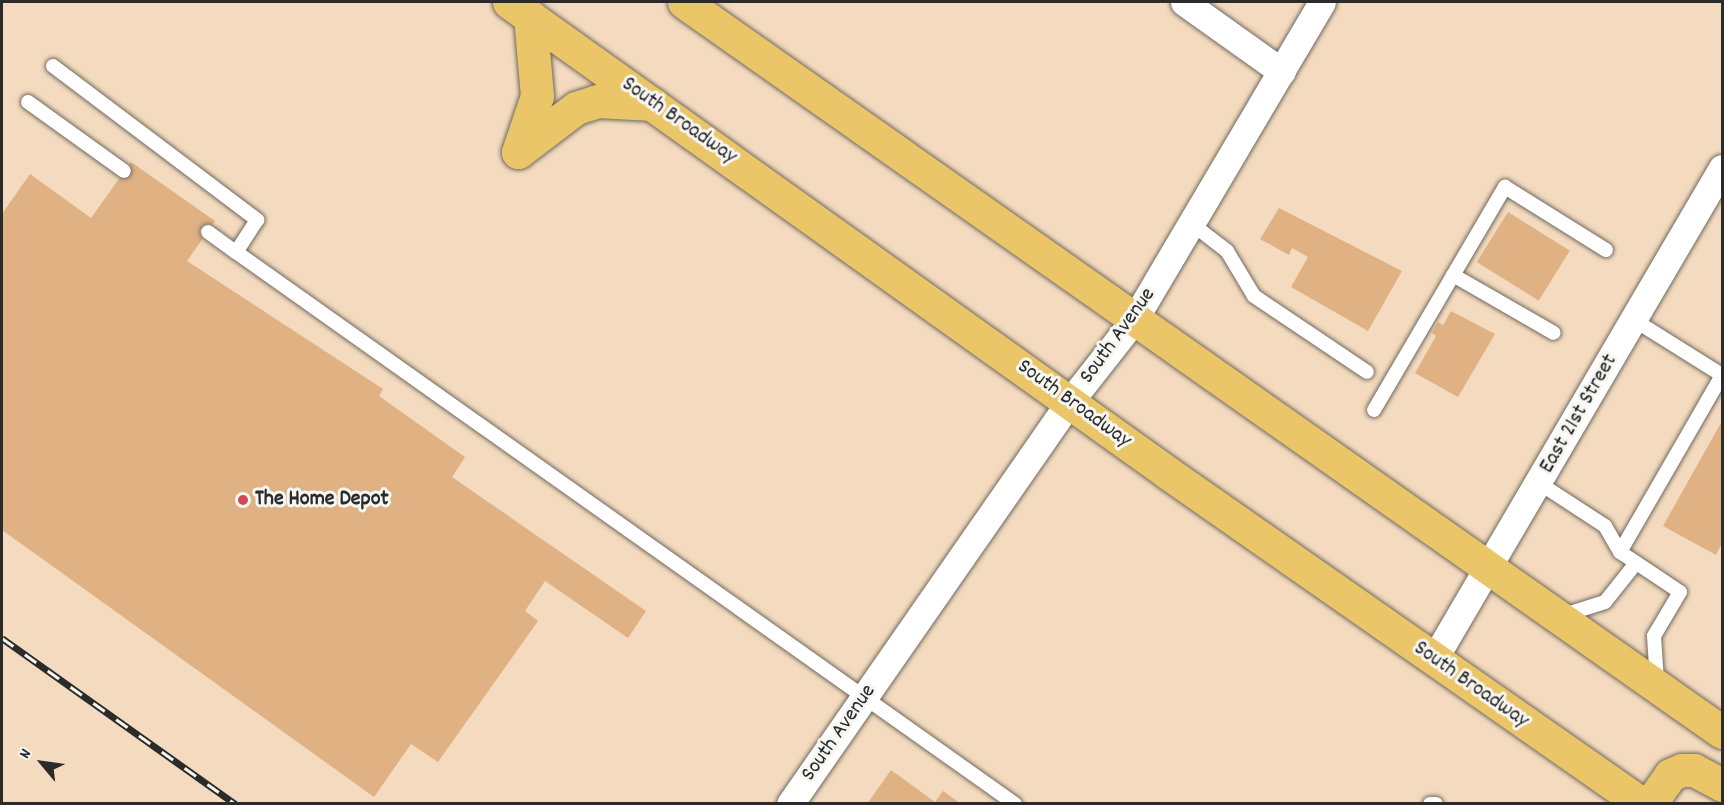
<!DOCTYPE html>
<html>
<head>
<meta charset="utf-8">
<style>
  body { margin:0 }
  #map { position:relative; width:1724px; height:805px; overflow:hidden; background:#f4dbbf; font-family:Dekko,sans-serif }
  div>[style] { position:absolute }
  .building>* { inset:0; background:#dfb183; transform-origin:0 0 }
  .roads { filter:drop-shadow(0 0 2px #71695f) drop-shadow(0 0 2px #71695f) }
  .service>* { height:14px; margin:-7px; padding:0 7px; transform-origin:7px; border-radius:7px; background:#fff }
  .minor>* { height:27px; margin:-13.5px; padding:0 13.5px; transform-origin:13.5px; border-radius:13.5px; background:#fff }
  .primary>* { height:33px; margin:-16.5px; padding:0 16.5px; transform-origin:16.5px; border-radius:16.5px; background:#ebc669 }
  .rail>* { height:7px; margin-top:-3.5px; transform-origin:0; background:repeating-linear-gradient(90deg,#f6f6f2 0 14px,#2b2b2b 0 28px); box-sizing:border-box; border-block:2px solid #2b2b2b }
  .dots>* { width:16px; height:16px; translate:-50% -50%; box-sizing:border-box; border:3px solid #f6f6f2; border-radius:50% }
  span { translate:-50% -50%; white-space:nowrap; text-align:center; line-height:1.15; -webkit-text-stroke:6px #f6f6f2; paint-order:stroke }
  .street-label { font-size:22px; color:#2b2b2b }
  .poi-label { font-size:22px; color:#2b2b2b; font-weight:700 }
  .left { translate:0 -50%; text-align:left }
  .frame { position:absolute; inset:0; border:3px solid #2b2b2b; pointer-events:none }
  .north { position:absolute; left:12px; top:733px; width:60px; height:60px; -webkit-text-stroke:4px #f6f6f2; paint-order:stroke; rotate:299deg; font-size:16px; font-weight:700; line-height:24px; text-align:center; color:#2b2b2b }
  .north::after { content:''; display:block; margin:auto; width:21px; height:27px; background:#2b2b2b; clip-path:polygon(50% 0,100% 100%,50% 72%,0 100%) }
</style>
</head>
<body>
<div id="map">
  <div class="building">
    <i style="clip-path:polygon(131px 162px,215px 221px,187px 261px,383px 389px,379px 396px,465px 457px,452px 477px,646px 611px,628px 638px,545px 581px,525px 611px,538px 621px,438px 762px,411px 744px,374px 797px,2px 530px,2px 214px,30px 174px,91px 218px)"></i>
    <i style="clip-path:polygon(1279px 208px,1402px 271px,1368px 331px,1291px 287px,1308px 257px,1292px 248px,1289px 255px,1260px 239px)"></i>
    <i style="left:1508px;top:212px;width:73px;height:59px;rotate:32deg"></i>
    <i style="clip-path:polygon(1451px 311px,1495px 334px,1458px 397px,1415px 373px,1436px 336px,1432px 333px,1438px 322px,1443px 325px)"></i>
    <i style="clip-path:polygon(1722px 421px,1722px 543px,1716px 555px,1663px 526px)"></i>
    <i style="clip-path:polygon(891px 770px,935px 802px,943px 791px,961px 804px,867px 804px)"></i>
  </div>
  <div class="roads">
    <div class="service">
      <i style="left:53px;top:66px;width:256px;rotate:37deg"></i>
      <i style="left:257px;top:220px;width:38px;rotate:123deg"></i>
      <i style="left:236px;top:252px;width:955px;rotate:35.32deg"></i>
      <i style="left:28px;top:102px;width:118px;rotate:35.7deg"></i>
      <i style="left:1192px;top:224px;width:44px;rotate:37.6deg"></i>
      <i style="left:1227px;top:251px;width:52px;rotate:59deg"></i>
      <i style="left:1254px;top:296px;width:136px;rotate:33.9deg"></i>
      <i style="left:208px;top:232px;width:34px;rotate:36deg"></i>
      <i style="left:1453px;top:275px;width:116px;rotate:29.9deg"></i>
      <i style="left:1634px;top:320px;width:104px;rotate:32deg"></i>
      <i style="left:1374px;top:410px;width:259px;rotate:-59.6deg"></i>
      <i style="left:1505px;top:187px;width:119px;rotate:32deg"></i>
      <i style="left:1539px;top:483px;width:79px;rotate:33.1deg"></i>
      <i style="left:1605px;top:526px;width:30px;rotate:60deg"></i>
      <i style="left:1620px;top:552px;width:72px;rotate:33.7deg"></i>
      <i style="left:1680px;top:592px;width:51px;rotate:120.6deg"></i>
      <i style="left:1654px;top:636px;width:45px;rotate:86.2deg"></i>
      <i style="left:1620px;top:552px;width:204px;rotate:-60deg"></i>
      <i style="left:1564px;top:615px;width:43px;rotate:-17.6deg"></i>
      <i style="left:1605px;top:602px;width:50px;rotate:-51.5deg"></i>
      <i style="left:1430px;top:804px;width:6px"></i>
    </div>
    <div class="minor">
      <i style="left:1184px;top:2px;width:120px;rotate:35.5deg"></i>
      <i style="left:1434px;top:659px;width:569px;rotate:-59.61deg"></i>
      <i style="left:790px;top:804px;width:492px;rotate:-55.2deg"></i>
      <i style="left:1071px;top:400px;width:102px;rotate:-51.8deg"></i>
      <i style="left:1134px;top:320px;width:369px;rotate:-59.4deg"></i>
    </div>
    <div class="primary">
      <i style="left:509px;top:2px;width:810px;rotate:35.55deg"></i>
      <i style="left:1168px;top:473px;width:578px;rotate:34.93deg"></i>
      <i style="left:684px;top:2px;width:1269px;rotate:35.12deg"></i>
      <i style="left:518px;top:152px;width:73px;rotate:-37.2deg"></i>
      <i style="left:576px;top:108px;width:22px;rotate:-18deg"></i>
      <i style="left:597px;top:101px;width:56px;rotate:3.1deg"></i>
      <i style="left:518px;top:152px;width:59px;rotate:-71.3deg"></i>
      <i style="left:537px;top:96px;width:80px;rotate:-95deg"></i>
      <i style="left:1650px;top:804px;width:35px;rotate:-55deg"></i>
      <i style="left:1670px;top:775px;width:13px;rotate:-23deg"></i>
      <i style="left:1682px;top:770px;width:12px"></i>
      <i style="left:1694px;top:770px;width:32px;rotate:28deg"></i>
    </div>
  </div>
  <div class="rail">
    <i style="left:2px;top:638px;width:287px;rotate:35.4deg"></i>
  </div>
  <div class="dots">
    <i style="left:243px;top:500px;background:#d1495b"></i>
  </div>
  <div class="street-label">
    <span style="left:679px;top:121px;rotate:35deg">South Broadway</span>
    <span style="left:1118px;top:336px;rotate:-54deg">South Avenue</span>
    <span style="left:1074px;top:404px;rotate:36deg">South Broadway</span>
    <span style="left:1579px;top:414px;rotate:-60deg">East 21st Street</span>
    <span style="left:1471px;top:685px;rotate:35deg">South Broadway</span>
    <span style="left:839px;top:733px;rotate:-55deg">South Avenue</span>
  </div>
  <div class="poi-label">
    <span class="left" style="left:255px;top:500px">The Home Depot</span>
  </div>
  <div class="frame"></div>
  <div class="north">N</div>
</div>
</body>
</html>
